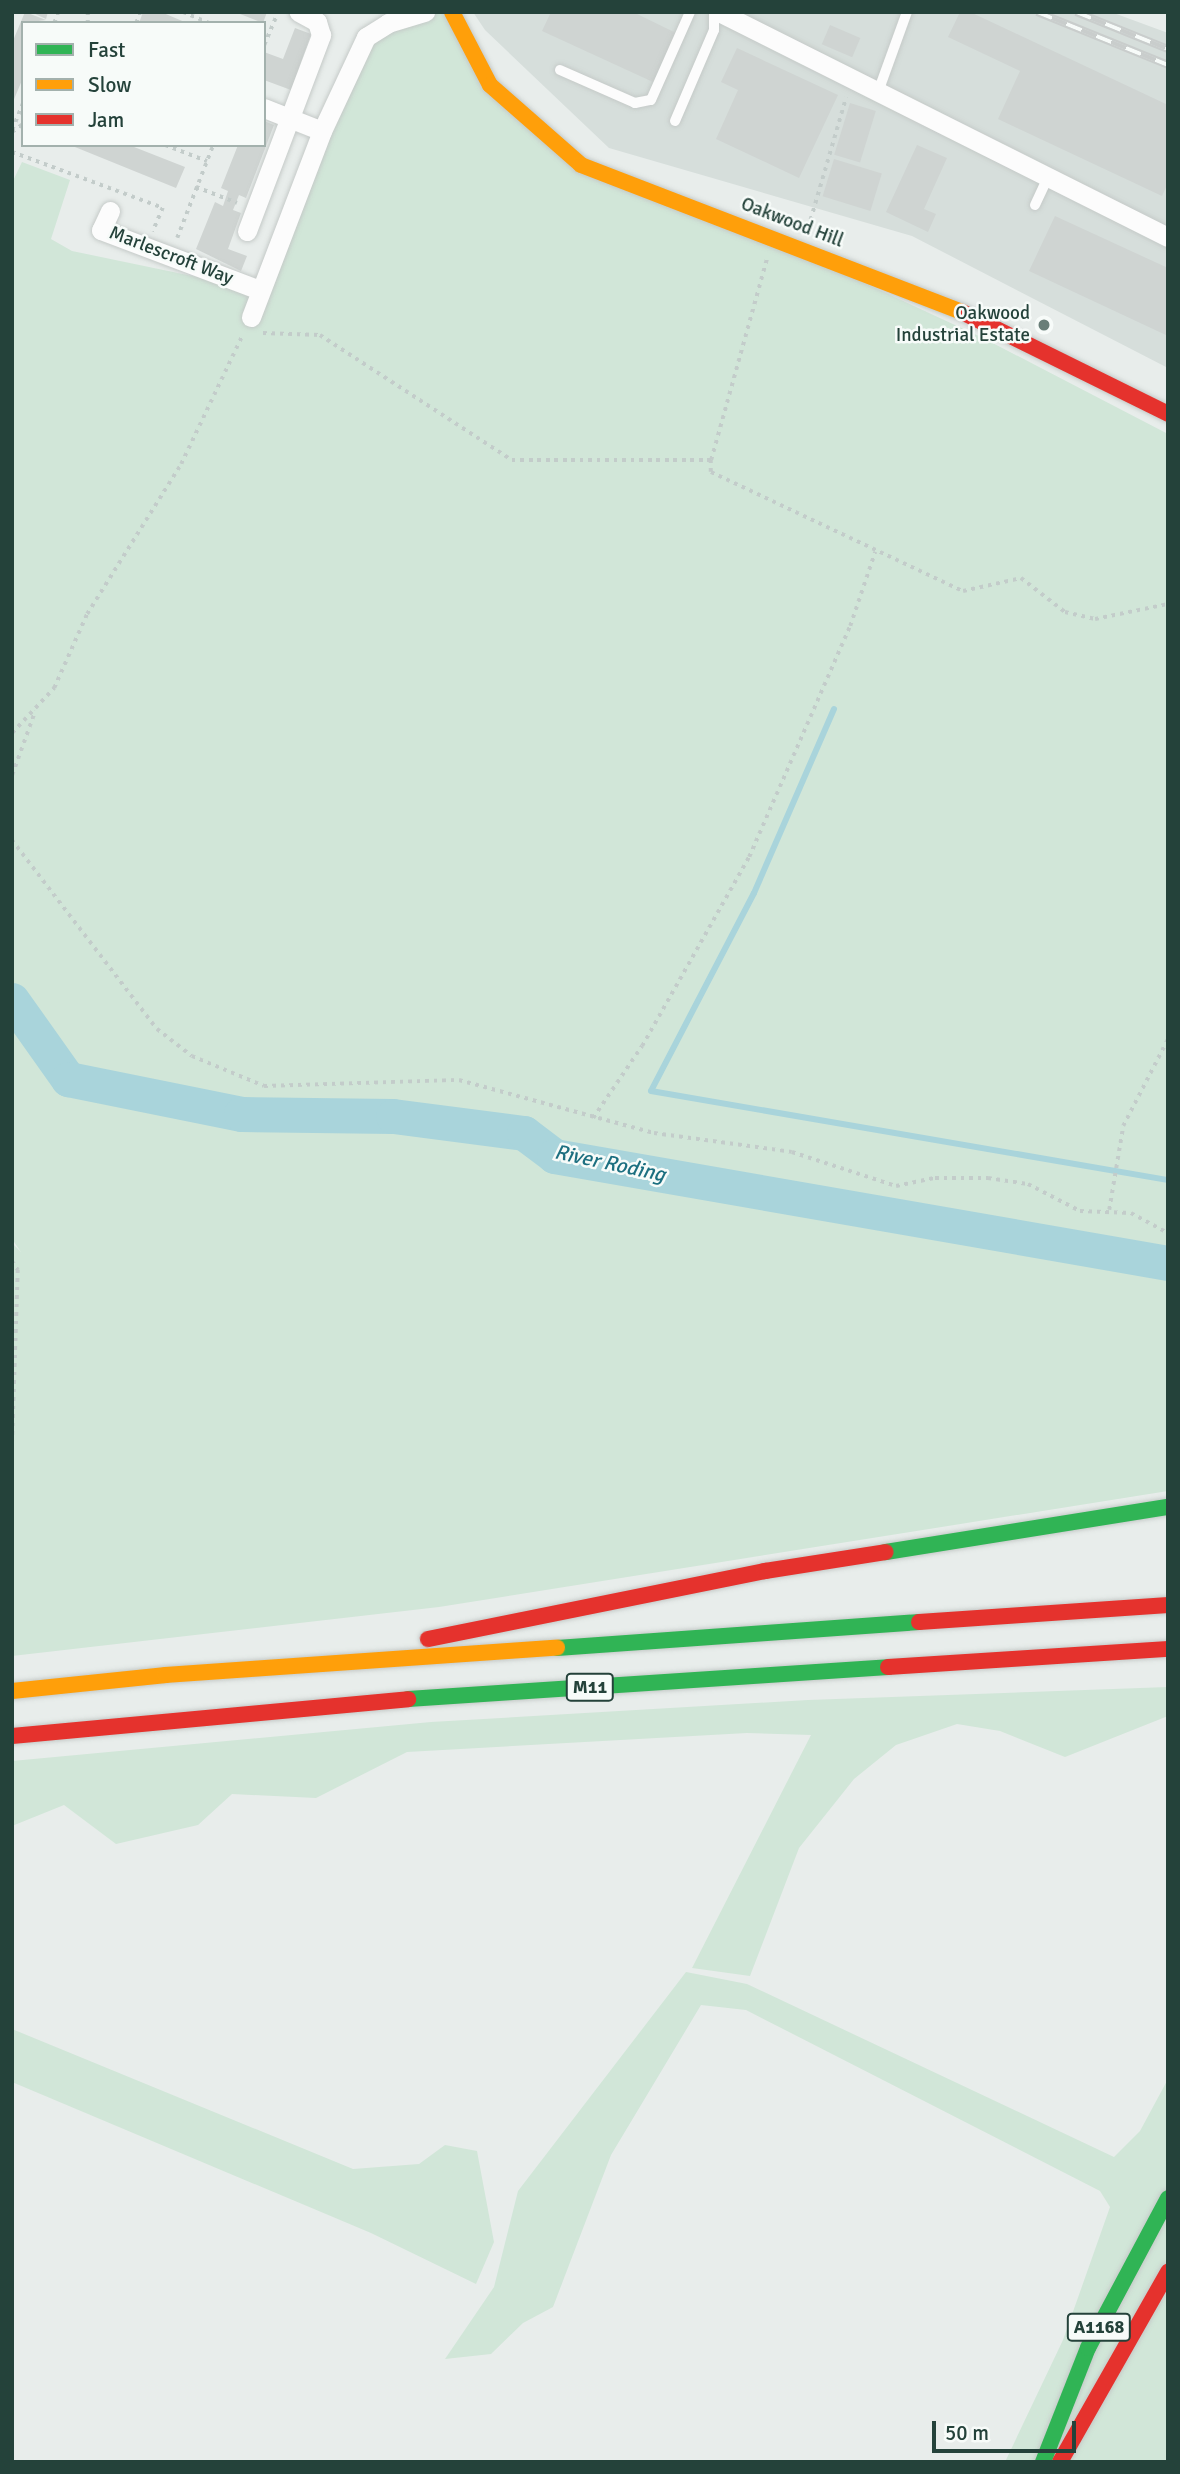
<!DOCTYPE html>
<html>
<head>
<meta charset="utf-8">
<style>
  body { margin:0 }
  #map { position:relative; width:1180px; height:2474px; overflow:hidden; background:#e8edeb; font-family:Signika,sans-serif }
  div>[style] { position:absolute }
  .built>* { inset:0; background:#d6dedb }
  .green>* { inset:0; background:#d1e6d8 }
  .stream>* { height:6px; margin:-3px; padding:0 3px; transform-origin:3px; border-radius:3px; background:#a9d4db }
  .river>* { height:35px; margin:-17.5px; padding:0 17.5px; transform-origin:17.5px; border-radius:17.5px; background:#a9d4db }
  .building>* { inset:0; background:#cfd4d2; transform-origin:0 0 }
  .path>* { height:3.5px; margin-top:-1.75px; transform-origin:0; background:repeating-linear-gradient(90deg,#c3ccca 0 3.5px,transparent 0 8.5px) }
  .roads { filter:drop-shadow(0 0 2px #c5cac8) drop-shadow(0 0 2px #c5cac8) }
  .lane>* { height:10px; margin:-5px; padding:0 5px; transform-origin:5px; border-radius:5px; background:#fcfcfc }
  .street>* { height:19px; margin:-9.5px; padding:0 9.5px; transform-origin:9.5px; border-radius:9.5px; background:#fcfcfc }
  .fast>* { height:16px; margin:-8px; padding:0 8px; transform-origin:8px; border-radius:8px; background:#30b455 }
  .slow>* { height:16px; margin:-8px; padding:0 8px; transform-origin:8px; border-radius:8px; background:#ff9f0a }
  .jam>* { height:16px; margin:-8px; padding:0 8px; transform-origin:8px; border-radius:8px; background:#e5322d }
  .rail>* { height:8px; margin-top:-4px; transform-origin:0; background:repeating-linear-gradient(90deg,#f7fbf9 0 16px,#c9cdcc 0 32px); box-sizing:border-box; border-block:2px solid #c9cdcc }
  .dots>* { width:19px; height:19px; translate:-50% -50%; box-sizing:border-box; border:4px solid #f7fbf9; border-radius:50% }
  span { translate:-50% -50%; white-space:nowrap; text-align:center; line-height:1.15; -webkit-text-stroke:5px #f7fbf9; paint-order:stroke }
  .shield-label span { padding:2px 5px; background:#f7fbf9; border:2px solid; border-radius:5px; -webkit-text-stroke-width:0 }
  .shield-label { font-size:18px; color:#24423a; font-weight:700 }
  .street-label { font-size:19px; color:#24423a }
  .poi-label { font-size:19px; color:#24423a }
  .right { translate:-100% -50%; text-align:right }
  .water-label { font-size:21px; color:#1c6f80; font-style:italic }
  .frame { position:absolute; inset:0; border:14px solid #24423a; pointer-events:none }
  .legend { position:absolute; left:21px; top:21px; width:245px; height:126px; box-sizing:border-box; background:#f7fbf9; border:2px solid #a3b1ad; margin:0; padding:9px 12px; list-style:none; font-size:21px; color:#24423a }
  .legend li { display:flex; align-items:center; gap:14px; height:35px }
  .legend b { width:35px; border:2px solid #a3b1ad }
  .scale { position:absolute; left:932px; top:2421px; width:144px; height:32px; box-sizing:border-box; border:4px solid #24423a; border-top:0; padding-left:9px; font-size:21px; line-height:24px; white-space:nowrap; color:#24423a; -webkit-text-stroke:5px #f7fbf9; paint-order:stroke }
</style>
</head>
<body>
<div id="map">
  <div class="built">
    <i style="clip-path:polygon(473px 12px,1111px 12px,1168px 33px,1168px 368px,912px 236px,609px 148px,485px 30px)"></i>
  </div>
  <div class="green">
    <i style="clip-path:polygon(425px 12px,452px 12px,490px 85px,581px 165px,763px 236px,983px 338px,1168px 434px,1168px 1491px,439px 1607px,12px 1656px,12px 1243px,21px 1252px,12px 1239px,12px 183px,22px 162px,70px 180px,51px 239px,72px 251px,260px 290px,366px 37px)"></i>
    <i style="clip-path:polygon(1168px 1687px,1168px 1716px,1065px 1757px,1000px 1731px,957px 1724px,896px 1745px,854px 1779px,799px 1848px,750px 1976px,692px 1968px,811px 1735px,747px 1733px,407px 1752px,316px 1798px,232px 1794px,198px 1825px,116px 1844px,64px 1805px,12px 1826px,12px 1761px,431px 1722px,808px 1700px)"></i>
    <i style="clip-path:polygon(686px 1972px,747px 1984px,1114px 2157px,1140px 2131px,1168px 2079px,1168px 2462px,1005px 2462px,1063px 2340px,1110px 2207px,1100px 2191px,746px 2010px,701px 2005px,611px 2155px,553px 2307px,523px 2323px,491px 2354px,445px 2359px,494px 2287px,518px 2191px)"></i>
    <i style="clip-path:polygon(12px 2029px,353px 2169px,419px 2164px,445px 2145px,477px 2151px,494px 2242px,476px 2284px,371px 2233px,12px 2082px)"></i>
  </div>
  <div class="stream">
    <i style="left:834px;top:709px;width:201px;rotate:113.5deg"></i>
    <i style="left:754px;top:893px;width:223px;rotate:117.5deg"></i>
    <i style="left:651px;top:1091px;width:525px;rotate:9.77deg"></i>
  </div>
  <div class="river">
    <i style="left:12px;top:1000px;width:97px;rotate:54.7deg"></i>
    <i style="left:68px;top:1079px;width:177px;rotate:11.4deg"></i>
    <i style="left:241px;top:1114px;width:152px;rotate:0.8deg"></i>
    <i style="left:393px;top:1116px;width:132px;rotate:7.4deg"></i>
    <i style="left:524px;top:1133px;width:38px;rotate:37deg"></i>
    <i style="left:554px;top:1156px;width:623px;rotate:9.89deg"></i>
  </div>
  <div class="building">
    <i style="clip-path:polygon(25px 12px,46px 20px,23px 23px,23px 78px,12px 104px,12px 43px)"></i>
    <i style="clip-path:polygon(31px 12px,48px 12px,46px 19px)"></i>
    <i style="clip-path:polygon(143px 12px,161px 12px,187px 23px,139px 23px)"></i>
    <i style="clip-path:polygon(235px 12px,267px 12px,263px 23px)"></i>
    <i style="clip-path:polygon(551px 12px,633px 12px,676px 33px,653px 82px,542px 31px)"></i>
    <i style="clip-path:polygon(960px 12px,970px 12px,1168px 105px,1168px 183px,1162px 196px,998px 119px,1020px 71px,948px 37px)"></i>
    <i style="left:830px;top:25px;width:33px;height:21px;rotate:23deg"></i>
    <i style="clip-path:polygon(295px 28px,311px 34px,291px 90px,264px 80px,264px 52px,283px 59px)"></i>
    <i style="clip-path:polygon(737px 48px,838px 95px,799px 178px,716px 139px,738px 90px,721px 82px)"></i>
    <i style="left:850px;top:103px;width:27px;height:54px;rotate:17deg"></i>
    <i style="clip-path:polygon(264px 121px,274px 125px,246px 198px,239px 195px,233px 210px,241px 213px,228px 249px,247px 256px,241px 271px,196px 249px,215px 202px,223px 206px,228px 191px,221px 188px,238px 145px,264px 145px)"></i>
    <i style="clip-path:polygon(70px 145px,129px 145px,185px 167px,176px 188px)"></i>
    <i style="clip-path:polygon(917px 145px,947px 158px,924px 209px,936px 214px,928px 232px,886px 212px)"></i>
    <i style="left:834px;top:159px;width:50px;height:39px;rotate:17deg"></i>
    <i style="clip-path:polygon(1055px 216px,1168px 268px,1168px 336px,1029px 271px)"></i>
  </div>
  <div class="path">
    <i style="left:88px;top:12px;width:11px;rotate:90deg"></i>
    <i style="left:183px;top:12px;width:28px;rotate:23deg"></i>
    <i style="left:54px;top:23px;width:12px;rotate:-70deg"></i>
    <i style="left:136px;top:23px;width:12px;rotate:-70deg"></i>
    <i style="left:264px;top:45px;width:36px;rotate:-67deg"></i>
    <i style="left:12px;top:130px;width:29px;rotate:-68deg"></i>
    <i style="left:12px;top:132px;width:14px;rotate:-36deg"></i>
    <i style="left:165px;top:145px;width:45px;rotate:20.9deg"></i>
    <i style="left:12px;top:152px;width:161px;rotate:20.3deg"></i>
    <i style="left:163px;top:208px;width:26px;rotate:113deg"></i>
    <i style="left:196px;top:187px;width:44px;rotate:21.3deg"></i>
    <i style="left:808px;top:228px;width:136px;rotate:-73.8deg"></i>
    <i style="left:177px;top:238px;width:100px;rotate:-68.8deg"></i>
    <i style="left:263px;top:333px;width:57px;rotate:2deg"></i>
    <i style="left:320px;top:335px;width:229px;rotate:33.1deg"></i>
    <i style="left:512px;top:460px;width:199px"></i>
    <i style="left:711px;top:460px;width:210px;rotate:-74.5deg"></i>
    <i style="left:711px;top:460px;width:12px;rotate:90deg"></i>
    <i style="left:711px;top:472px;width:279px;rotate:25.3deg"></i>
    <i style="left:963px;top:591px;width:59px;rotate:-12.6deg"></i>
    <i style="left:1021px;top:578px;width:56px;rotate:37.7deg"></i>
    <i style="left:1065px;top:612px;width:31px;rotate:13deg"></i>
    <i style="left:1095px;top:619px;width:75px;rotate:-11.6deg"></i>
    <i style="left:12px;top:733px;width:62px;rotate:-47deg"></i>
    <i style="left:54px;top:688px;width:81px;rotate:-66deg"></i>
    <i style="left:87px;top:614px;width:177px;rotate:-57.9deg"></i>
    <i style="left:181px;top:464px;width:144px;rotate:-64.5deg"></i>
    <i style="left:12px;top:775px;width:68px;rotate:-70.2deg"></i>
    <i style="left:12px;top:840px;width:238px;rotate:52.5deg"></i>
    <i style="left:157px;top:1029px;width:44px;rotate:37.6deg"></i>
    <i style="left:192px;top:1056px;width:78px;rotate:22.6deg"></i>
    <i style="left:264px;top:1086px;width:195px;rotate:-1.8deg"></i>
    <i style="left:459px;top:1080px;width:202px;rotate:15.2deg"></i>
    <i style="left:654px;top:1133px;width:139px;rotate:7.8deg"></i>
    <i style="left:792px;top:1152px;width:109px;rotate:18.1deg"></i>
    <i style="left:896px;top:1186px;width:40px;rotate:-12deg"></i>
    <i style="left:935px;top:1178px;width:53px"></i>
    <i style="left:988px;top:1178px;width:40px;rotate:8.5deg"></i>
    <i style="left:1028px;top:1184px;width:59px;rotate:27.4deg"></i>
    <i style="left:1080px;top:1211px;width:51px;rotate:2.2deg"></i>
    <i style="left:1131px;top:1213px;width:42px;rotate:28.4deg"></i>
    <i style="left:593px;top:1118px;width:87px;rotate:-55.8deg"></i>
    <i style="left:642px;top:1046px;width:217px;rotate:-60.5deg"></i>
    <i style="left:749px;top:857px;width:252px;rotate:-66.4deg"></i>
    <i style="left:850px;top:626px;width:78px;rotate:-71.3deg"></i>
    <i style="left:1109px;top:1210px;width:85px;rotate:-80.5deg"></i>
    <i style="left:1123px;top:1126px;width:98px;rotate:-62.7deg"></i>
    <i style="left:12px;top:1261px;width:11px;rotate:56deg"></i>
    <i style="left:18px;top:1270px;width:185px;rotate:91.9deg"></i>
  </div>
  <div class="roads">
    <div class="lane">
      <i style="left:560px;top:70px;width:82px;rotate:23.7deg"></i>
      <i style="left:635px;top:103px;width:16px;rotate:-11deg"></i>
      <i style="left:651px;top:100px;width:96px;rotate:-66.1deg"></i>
      <i style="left:878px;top:92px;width:85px;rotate:-70.1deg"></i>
      <i style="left:675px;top:121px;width:99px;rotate:-66.8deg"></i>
      <i style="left:714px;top:30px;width:18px;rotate:-90deg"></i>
      <i style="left:1035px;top:205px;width:31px;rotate:-65deg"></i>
    </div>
    <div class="street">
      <i style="left:719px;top:12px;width:502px;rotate:26.62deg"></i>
      <i style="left:264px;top:108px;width:62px;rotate:21.6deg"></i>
      <i style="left:110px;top:211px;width:21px;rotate:115deg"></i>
      <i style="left:101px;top:230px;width:170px;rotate:20.7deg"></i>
      <i style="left:247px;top:231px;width:210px;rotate:-69.3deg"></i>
      <i style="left:321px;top:35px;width:14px;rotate:-107deg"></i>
      <i style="left:317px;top:22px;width:21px;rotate:-151deg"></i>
      <i style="left:251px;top:317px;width:199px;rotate:-69.1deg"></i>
      <i style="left:322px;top:131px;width:104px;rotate:-64.9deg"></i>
      <i style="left:366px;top:37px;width:26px;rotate:-32deg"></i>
      <i style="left:388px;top:23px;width:39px;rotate:-17deg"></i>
    </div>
    <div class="fast">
      <i style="left:886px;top:1552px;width:286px;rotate:-9.1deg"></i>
      <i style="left:557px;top:1648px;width:363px;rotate:-4.1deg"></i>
      <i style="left:408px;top:1699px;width:481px;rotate:-3.8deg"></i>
      <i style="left:1043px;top:2462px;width:123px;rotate:-68.5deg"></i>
      <i style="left:1088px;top:2348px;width:170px;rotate:-61.9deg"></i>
    </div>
    <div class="slow">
      <i style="left:452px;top:12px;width:82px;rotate:62.5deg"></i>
      <i style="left:490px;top:85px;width:121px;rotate:41.3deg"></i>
      <i style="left:581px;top:165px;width:408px;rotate:21.1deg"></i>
      <i style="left:12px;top:1691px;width:155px;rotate:-5.9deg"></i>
      <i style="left:166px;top:1675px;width:392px;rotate:-4deg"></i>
    </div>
    <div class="jam">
      <i style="left:962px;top:312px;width:230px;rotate:26.3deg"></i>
      <i style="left:919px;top:1622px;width:250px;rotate:-3.9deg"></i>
      <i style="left:428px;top:1639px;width:344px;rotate:-11.4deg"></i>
      <i style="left:765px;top:1571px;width:122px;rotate:-8.9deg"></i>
      <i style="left:888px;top:1667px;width:281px;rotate:-3.7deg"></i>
      <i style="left:12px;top:1736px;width:398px;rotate:-5.3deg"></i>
      <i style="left:1060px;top:2462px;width:219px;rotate:-60.4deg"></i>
    </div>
  </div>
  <div class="rail">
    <i style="left:1037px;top:12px;width:141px;rotate:22deg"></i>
    <i style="left:1076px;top:12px;width:99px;rotate:21.9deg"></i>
  </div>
  <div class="dots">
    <i style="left:1044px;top:325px;background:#697e78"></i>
  </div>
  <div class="shield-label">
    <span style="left:590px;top:1687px">M11</span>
    <span style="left:1099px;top:2327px">A1168</span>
  </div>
  <div class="street-label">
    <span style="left:792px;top:223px;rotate:21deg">Oakwood Hill</span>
    <span style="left:171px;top:256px;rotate:21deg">Marlescroft Way</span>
  </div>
  <div class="poi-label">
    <span class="right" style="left:1030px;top:325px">Oakwood<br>Industrial Estate</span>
  </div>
  <div class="water-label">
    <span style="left:610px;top:1163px;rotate:12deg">River Roding</span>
  </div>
  <div class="frame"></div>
  <ul class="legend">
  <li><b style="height:9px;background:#30b455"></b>Fast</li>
  <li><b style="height:9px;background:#ff9f0a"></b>Slow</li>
  <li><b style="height:9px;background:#e5322d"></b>Jam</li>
  </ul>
  <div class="scale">50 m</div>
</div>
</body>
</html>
